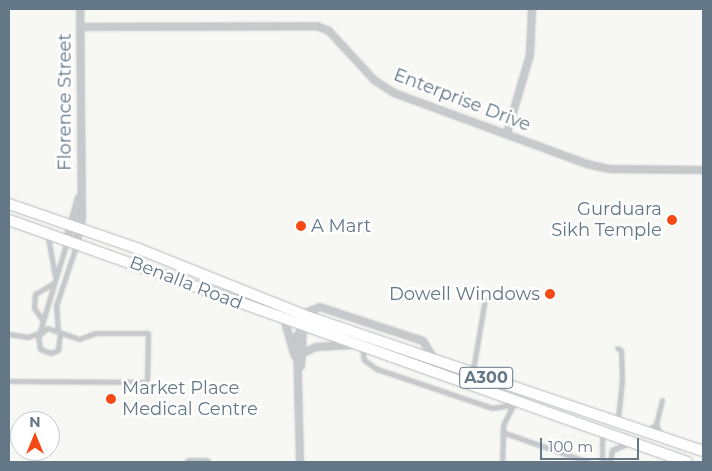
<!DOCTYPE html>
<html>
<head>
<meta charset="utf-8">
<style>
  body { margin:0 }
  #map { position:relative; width:712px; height:471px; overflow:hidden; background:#f7f7f3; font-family:Montserrat,sans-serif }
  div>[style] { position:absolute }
  .roads { filter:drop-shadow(0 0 1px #b8bcbf) drop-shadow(0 0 1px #b8bcbf) }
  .service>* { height:3px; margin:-1.5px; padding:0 1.5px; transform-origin:1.5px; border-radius:1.5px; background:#c6cacd }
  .minor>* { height:6px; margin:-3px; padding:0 3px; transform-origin:3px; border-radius:3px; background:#c6cacd }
  .trunk>* { height:10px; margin:-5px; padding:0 5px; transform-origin:5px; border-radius:5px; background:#fff }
  .dots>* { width:14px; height:14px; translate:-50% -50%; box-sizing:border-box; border:2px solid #fff; border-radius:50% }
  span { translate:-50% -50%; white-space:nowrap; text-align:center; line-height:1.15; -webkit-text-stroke:5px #fff; paint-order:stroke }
  .shield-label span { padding:1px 4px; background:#fff; border:1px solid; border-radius:4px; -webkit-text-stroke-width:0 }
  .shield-label { font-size:16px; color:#637787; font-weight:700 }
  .street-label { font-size:18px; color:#637787 }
  .poi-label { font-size:18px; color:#637787 }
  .right { translate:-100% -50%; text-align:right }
  .left { translate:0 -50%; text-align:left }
  .frame { position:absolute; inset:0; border:10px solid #637787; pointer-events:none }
  .north { position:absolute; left:10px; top:411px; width:50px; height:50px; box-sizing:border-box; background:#fff; border:1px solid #c1c9cf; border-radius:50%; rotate:0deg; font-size:14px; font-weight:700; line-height:20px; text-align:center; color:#637787 }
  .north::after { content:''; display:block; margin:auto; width:18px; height:22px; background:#f54a15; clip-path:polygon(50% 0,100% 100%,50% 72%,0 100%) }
  .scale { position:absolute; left:540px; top:438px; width:99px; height:22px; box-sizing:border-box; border:2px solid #637787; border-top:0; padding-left:6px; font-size:15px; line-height:18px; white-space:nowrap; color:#637787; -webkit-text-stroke:4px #fff; paint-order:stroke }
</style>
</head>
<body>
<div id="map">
  <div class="roads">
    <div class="service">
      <i style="left:48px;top:237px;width:39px;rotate:80deg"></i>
      <i style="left:42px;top:319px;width:14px;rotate:-126deg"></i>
      <i style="left:34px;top:308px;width:14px;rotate:-86deg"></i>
      <i style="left:35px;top:294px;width:20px;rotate:-30deg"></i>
      <i style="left:40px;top:331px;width:94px;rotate:-73.3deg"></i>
      <i style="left:58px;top:332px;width:26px;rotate:-94deg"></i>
      <i style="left:56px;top:306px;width:63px;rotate:-71.6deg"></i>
      <i style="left:9px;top:334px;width:19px;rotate:9deg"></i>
      <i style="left:28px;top:337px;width:12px;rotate:-20deg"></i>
      <i style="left:362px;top:348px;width:12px;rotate:81deg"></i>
      <i style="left:364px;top:360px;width:16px;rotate:35deg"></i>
      <i style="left:377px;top:369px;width:121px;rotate:18.7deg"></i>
      <i style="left:492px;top:408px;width:24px;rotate:-9deg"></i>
      <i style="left:617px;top:348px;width:4px;rotate:27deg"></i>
      <i style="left:621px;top:350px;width:30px;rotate:88deg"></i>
      <i style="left:622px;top:380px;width:39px;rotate:96deg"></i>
      <i style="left:473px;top:370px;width:72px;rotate:-80.4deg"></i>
      <i style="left:9px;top:381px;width:138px;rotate:0.4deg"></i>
      <i style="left:147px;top:382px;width:49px;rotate:-88.8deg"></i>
      <i style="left:148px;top:333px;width:53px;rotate:180deg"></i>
      <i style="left:95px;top:333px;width:17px;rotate:159deg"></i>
      <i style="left:79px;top:339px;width:34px;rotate:-161deg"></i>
      <i style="left:47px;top:328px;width:12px;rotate:138deg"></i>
      <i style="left:38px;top:336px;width:13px;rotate:81deg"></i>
      <i style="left:40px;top:349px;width:12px;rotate:20deg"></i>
      <i style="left:51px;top:353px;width:8px;rotate:-23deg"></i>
      <i style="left:58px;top:350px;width:17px;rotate:-83deg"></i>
      <i style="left:656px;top:424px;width:25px;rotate:-76deg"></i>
      <i style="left:649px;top:430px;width:9px;rotate:-41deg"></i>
      <i style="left:656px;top:424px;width:11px;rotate:68deg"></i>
      <i style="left:502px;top:432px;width:91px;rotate:19.2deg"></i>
      <i style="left:602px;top:434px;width:28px;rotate:90deg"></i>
      <i style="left:502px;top:462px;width:37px;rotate:-88deg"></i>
      <i style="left:503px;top:425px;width:22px;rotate:-63deg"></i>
      <i style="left:605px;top:462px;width:2px"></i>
      <i style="left:610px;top:462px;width:12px;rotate:-81deg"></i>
      <i style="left:612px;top:450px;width:16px;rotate:-22deg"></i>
    </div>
    <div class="minor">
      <i style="left:80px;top:27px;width:237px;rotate:-0.2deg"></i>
      <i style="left:317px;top:26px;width:13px;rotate:23deg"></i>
      <i style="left:329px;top:31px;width:67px;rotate:47.4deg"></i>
      <i style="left:374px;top:80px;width:24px;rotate:33deg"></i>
      <i style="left:394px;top:93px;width:206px;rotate:20.2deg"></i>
      <i style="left:587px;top:164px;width:22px;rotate:13deg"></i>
      <i style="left:608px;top:169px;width:95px;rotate:0.6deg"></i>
      <i style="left:507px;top:133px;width:81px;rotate:-73.6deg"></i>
      <i style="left:530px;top:55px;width:46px;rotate:-87.5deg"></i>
      <i style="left:67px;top:240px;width:44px;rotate:-74.1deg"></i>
      <i style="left:76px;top:243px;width:25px;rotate:-76deg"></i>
      <i style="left:82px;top:219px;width:210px;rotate:-90.5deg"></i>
      <i style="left:302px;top:314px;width:19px;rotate:-21deg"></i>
      <i style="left:320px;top:307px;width:108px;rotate:18.3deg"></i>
      <i style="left:423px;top:341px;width:22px;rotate:58deg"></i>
      <i style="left:285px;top:322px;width:35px;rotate:74deg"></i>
      <i style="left:305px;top:352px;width:12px;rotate:-24deg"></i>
      <i style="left:316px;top:347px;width:36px;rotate:-3deg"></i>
      <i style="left:301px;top:366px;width:38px;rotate:-87deg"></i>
      <i style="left:189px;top:462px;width:18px"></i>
      <i style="left:300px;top:462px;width:126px;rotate:-91.4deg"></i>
      <i style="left:297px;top:336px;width:10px;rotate:-53deg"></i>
    </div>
    <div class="trunk">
      <i style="left:9px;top:204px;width:138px;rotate:19.1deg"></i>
      <i style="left:139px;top:249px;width:183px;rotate:21.8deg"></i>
      <i style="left:309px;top:317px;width:416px;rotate:18.8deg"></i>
      <i style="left:9px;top:220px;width:720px;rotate:19.64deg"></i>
    </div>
  </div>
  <div class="dots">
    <i style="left:672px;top:220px;background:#f54a15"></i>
    <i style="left:301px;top:226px;background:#f54a15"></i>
    <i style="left:550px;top:294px;background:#f54a15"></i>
    <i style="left:111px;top:399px;background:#f54a15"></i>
  </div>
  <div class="shield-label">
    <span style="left:486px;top:378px">A300</span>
  </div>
  <div class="street-label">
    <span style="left:462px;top:100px;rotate:21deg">Enterprise Drive</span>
    <span style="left:65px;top:102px;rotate:-90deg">Florence Street</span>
    <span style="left:186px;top:283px;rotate:21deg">Benalla Road</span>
  </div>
  <div class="poi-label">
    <span class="right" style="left:662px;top:220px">Gurduara<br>Sikh Temple</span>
    <span class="left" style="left:311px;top:226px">A Mart</span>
    <span class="right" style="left:540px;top:294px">Dowell Windows</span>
    <span class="left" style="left:122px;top:399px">Market Place<br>Medical Centre</span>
  </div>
  <div class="frame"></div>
  <div class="north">N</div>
  <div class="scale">100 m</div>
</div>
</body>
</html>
